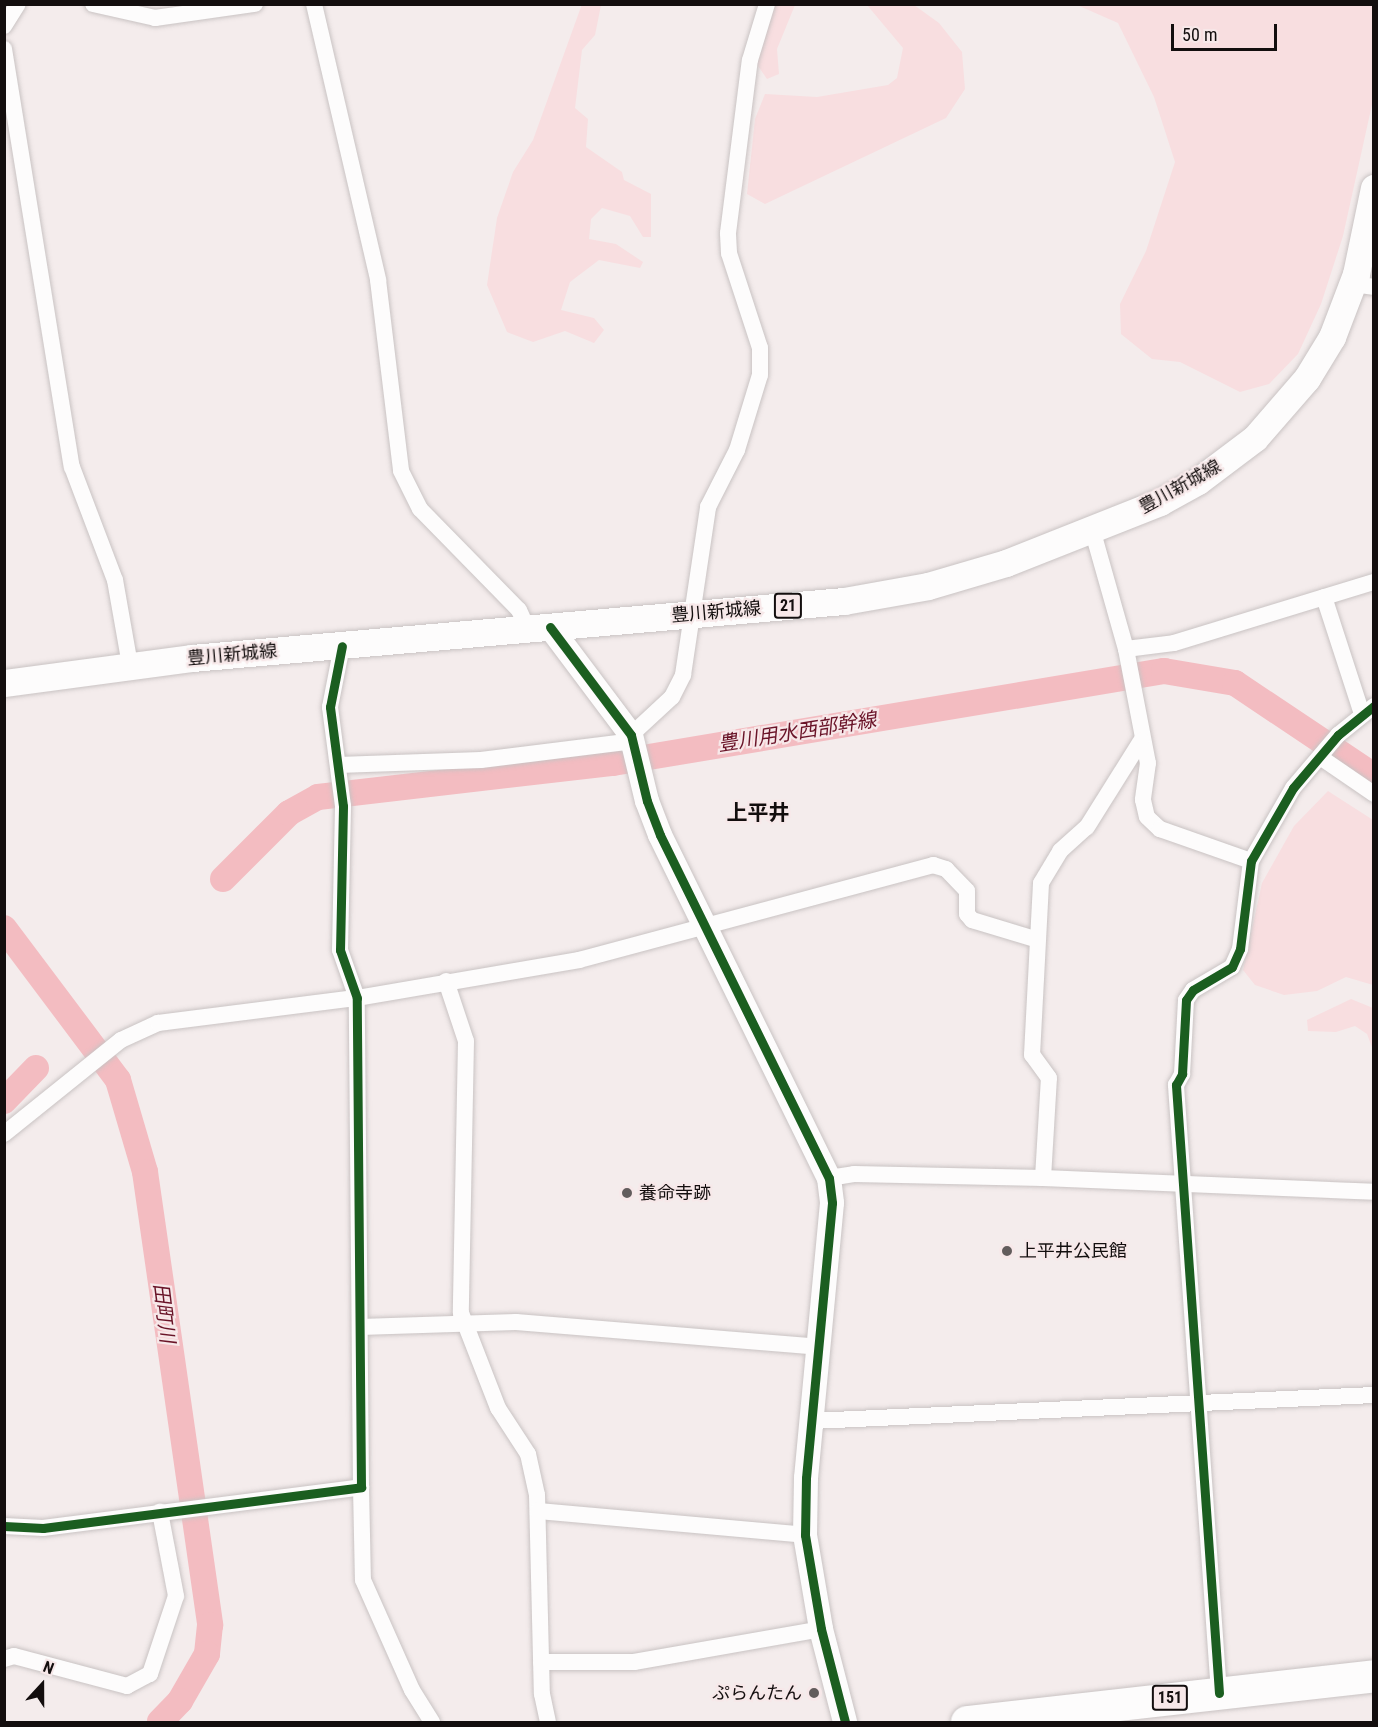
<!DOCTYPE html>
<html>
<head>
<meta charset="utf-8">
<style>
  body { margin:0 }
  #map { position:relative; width:1378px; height:1727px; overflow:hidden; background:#f4ecec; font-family:"Roboto Condensed","Noto Sans JP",sans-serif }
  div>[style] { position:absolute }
  .green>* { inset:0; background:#f8dee0 }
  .river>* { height:26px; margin:-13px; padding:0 13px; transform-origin:13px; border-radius:13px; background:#f3bcc1 }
  .roads { filter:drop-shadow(0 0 2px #c9c3c3) drop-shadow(0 0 2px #c9c3c3) }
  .street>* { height:16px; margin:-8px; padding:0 8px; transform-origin:8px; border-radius:8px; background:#fdfcfc }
  .secondary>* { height:24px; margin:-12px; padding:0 12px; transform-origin:12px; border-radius:12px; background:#fdfcfc }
  .primary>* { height:27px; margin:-13.5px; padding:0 13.5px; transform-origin:13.5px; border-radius:13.5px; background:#fdfcfc }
  .highway>* { height:32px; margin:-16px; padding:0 16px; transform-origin:16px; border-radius:16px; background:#fdfcfc }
  .cycleway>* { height:9px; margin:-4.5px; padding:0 4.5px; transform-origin:4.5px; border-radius:4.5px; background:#1b5e20 }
  .dots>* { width:16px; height:16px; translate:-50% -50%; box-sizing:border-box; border:3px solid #f7e8e9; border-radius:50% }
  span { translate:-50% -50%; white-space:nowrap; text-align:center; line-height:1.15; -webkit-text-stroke:4.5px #f7e8e9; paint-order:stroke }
  .shield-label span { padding:2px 4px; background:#f7e8e9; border:2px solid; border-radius:4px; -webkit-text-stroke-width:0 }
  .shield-label { font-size:16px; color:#130e0e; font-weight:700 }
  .street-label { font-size:18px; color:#130e0e }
  .poi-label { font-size:18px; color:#130e0e }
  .left { translate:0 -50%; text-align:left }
  .right { translate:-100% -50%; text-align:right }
  .water-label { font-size:20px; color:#6a1428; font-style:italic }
  .quarter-label { font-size:21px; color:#130e0e; font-weight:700 }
  .frame { position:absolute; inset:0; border:6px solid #130e0e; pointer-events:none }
  .north { position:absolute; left:12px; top:1655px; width:60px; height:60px; -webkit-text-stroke:4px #f7e8e9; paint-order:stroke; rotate:21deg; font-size:16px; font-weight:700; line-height:24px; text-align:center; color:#130e0e }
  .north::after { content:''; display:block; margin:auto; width:21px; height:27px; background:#130e0e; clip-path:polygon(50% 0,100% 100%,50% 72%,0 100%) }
  .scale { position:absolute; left:1171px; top:24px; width:106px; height:27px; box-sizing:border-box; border:3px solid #130e0e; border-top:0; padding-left:8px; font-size:18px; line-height:21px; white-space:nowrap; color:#130e0e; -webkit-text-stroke:4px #f7e8e9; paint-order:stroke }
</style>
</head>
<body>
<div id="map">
  <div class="green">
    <i style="clip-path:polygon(582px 4px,601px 5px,595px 35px,582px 50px,575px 108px,588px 119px,586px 147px,622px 172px,624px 180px,651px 194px,651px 237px,643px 237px,630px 216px,602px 208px,591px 219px,589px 239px,616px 244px,643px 262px,640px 268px,599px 260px,570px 282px,561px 310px,594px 318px,604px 330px,594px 343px,565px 331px,533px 342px,507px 332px,487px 285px,497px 218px,513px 172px,533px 140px)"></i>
    <i style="clip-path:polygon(761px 5px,795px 5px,777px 49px,779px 74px,767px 79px,756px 63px)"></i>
    <i style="clip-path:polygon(867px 5px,914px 5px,939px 23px,962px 52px,965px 89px,946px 118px,765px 204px,747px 194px,755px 119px,765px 94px,817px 97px,888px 85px,897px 78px,903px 48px)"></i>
    <i style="clip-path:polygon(1077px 5px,1373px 5px,1373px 100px,1343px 236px,1321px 304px,1298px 354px,1269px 384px,1240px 392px,1180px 362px,1152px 359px,1121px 334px,1120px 304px,1146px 251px,1175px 162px,1154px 97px,1118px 23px)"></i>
    <i style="clip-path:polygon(1328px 791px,1373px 820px,1373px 985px,1346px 977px,1317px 991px,1284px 995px,1255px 985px,1243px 970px,1262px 883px,1294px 826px)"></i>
    <i style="clip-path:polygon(1351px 999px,1373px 1008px,1373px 1050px,1367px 1034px,1355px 1026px,1336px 1032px,1308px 1031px,1307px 1020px)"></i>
  </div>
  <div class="river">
    <i style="left:223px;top:879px;width:93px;rotate:-45deg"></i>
    <i style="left:289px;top:813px;width:33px;rotate:-29deg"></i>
    <i style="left:318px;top:797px;width:297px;rotate:-6.6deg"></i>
    <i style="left:613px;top:763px;width:559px;rotate:-9.48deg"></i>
    <i style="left:1164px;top:671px;width:72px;rotate:9.6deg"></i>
    <i style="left:1235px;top:683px;width:167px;rotate:33.8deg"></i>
    <i style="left:4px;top:928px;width:190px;rotate:53.1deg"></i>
    <i style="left:118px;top:1080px;width:96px;rotate:73.6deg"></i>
    <i style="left:145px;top:1172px;width:458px;rotate:81.8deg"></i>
    <i style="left:210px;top:1625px;width:29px;rotate:96deg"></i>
    <i style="left:207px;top:1654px;width:54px;rotate:119.9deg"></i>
    <i style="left:180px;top:1701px;width:29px;rotate:134deg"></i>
    <i style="left:4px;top:1101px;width:46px;rotate:-45.9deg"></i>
  </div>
  <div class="roads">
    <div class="street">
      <i style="left:93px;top:4px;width:64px;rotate:12.7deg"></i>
      <i style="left:155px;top:18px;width:101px;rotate:-8deg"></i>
      <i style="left:314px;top:4px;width:283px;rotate:76.9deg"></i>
      <i style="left:378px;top:280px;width:192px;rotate:83.1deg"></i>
      <i style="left:401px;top:471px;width:42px;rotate:63.4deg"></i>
      <i style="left:420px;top:509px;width:141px;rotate:45.6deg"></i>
      <i style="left:519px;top:610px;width:22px;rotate:66deg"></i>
      <i style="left:4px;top:26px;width:26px;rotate:-58deg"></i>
      <i style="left:4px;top:49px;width:423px;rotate:80.8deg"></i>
      <i style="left:72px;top:467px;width:121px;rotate:69.2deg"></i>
      <i style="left:115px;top:580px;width:86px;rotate:80deg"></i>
      <i style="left:1353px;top:284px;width:21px;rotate:8deg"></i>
      <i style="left:1092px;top:529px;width:125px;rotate:74.2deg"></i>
      <i style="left:1126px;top:649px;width:116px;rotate:79.1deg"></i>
      <i style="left:1148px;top:763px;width:37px;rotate:98deg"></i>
      <i style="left:1143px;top:800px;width:17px;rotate:77deg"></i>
      <i style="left:1147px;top:817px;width:18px;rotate:43deg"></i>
      <i style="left:1160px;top:829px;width:96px;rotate:19.4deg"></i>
      <i style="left:1324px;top:597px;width:123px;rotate:72deg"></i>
      <i style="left:1126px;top:649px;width:48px;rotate:-7.1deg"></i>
      <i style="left:1174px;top:643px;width:209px;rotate:-17deg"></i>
      <i style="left:631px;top:735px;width:56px;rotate:-42.8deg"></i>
      <i style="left:672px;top:697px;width:25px;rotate:-63deg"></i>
      <i style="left:683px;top:675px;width:170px;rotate:-81.5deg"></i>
      <i style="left:708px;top:507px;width:64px;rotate:-63deg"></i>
      <i style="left:737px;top:450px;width:78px;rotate:-73deg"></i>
      <i style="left:760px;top:375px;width:27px;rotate:-90deg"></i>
      <i style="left:760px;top:348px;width:100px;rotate:-108.1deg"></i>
      <i style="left:729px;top:253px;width:20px;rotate:-93deg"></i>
      <i style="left:728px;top:233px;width:174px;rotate:-82.8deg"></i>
      <i style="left:750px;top:60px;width:59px;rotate:-73.1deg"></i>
      <i style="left:1320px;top:757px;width:65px;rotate:34.4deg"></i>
      <i style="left:338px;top:765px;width:143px;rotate:-2deg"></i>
      <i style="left:481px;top:760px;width:154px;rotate:-7.1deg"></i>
      <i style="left:446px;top:981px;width:63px;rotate:71.6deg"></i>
      <i style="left:466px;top:1041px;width:272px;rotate:91.1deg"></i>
      <i style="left:461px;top:1313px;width:102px;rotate:68.7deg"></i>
      <i style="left:498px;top:1408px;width:55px;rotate:56.9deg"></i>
      <i style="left:528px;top:1454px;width:42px;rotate:77.6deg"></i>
      <i style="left:537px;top:1495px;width:199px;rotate:88.6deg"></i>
      <i style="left:542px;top:1694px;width:29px;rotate:78deg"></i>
      <i style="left:4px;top:1134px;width:150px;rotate:-38.8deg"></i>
      <i style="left:121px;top:1040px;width:41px;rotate:-24.7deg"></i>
      <i style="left:158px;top:1023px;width:201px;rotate:-7.2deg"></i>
      <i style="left:357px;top:998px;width:225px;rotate:-9.7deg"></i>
      <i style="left:579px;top:960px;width:367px;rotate:-15deg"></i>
      <i style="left:933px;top:865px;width:14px;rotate:17deg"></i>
      <i style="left:946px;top:869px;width:30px;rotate:46deg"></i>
      <i style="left:967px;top:891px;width:23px;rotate:90deg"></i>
      <i style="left:967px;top:914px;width:8px;rotate:50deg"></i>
      <i style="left:972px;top:920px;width:66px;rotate:16.8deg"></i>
      <i style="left:829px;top:1178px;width:25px;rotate:-9deg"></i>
      <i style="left:854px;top:1174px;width:189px;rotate:1.2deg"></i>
      <i style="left:1043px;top:1178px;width:331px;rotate:2.4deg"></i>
      <i style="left:1043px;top:1178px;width:100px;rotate:-86.6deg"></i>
      <i style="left:1049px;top:1078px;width:29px;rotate:-126deg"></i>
      <i style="left:1032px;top:1055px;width:172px;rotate:-87deg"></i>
      <i style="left:1041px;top:883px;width:37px;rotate:-59deg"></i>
      <i style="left:1060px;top:851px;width:36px;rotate:-42deg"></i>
      <i style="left:1087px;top:827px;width:102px;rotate:-57.9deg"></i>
      <i style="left:360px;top:1327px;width:156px;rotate:-1.8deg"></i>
      <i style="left:516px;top:1322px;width:303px;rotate:4.7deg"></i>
      <i style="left:812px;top:1421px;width:563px;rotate:-2.65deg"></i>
      <i style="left:361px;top:1487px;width:93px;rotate:88.8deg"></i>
      <i style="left:363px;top:1580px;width:120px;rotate:66deg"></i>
      <i style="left:412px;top:1690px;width:38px;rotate:58deg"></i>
      <i style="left:538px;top:1511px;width:268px;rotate:5.1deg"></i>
      <i style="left:4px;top:1526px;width:39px;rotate:3deg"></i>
      <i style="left:43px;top:1528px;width:321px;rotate:-7.3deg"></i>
      <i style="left:361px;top:1487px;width:489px;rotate:-90.5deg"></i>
      <i style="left:357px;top:998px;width:51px;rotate:-109.5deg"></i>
      <i style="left:340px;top:950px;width:144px;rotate:-88.8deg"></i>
      <i style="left:343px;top:806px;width:100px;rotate:-97.5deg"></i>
      <i style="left:330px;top:707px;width:62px;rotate:-78.9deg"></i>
      <i style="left:4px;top:1659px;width:10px;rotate:-17deg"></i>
      <i style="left:14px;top:1656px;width:117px;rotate:14.9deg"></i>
      <i style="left:127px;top:1686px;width:26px;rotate:-28deg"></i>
      <i style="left:150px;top:1674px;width:82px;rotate:-71.6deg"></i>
      <i style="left:176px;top:1596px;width:86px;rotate:-100.8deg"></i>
      <i style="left:541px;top:1662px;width:93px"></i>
      <i style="left:634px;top:1662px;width:190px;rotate:-10deg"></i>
      <i style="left:1219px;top:1693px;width:610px;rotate:-94.05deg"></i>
      <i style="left:1176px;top:1085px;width:13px;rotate:-61deg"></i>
      <i style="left:1182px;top:1074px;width:74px;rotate:-86.9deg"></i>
      <i style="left:1186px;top:1000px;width:12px;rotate:-55deg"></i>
      <i style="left:1193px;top:990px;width:45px;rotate:-30.5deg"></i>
      <i style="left:1232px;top:967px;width:20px;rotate:-66deg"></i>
      <i style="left:1240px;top:949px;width:89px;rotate:-82.9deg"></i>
      <i style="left:1251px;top:861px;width:84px;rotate:-60.1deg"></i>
      <i style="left:1293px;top:788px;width:70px;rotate:-49.7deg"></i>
      <i style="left:1338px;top:735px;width:46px;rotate:-38.9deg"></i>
    </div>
    <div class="secondary">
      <i style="left:550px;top:627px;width:135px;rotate:53.1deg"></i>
      <i style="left:631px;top:735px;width:68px;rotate:76.4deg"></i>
      <i style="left:647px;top:801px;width:36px;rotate:69deg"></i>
      <i style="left:660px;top:835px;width:382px;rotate:63.8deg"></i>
      <i style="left:829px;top:1178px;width:25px;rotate:83deg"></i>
      <i style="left:832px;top:1203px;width:276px;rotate:95.4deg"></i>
      <i style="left:806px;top:1478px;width:57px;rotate:91deg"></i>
      <i style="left:805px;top:1535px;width:95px;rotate:80.3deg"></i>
      <i style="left:821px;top:1629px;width:96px;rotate:75.5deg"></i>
    </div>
    <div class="primary">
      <i style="left:4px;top:683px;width:190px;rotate:-7.6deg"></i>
      <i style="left:192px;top:658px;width:654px;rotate:-5deg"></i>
      <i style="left:844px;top:601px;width:85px;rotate:-10.1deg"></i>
      <i style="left:928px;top:586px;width:81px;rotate:-16.4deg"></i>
      <i style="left:1006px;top:563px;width:166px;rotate:-21.6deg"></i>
      <i style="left:1160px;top:502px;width:43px;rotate:-28.9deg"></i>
      <i style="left:1198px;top:481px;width:71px;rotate:-37deg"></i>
      <i style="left:1255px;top:438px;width:79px;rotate:-49.1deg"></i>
      <i style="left:1307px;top:378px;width:48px;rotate:-58.6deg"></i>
      <i style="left:1332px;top:337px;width:67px;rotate:-69.1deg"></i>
      <i style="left:1356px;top:274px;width:88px;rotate:-78.2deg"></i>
    </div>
    <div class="highway">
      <i style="left:967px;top:1722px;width:410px;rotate:-6.4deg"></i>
    </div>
  </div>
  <div class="cycleway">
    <i style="left:550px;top:627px;width:135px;rotate:53.1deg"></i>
    <i style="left:631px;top:735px;width:68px;rotate:76.4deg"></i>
    <i style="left:647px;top:801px;width:36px;rotate:69deg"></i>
    <i style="left:660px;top:835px;width:382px;rotate:63.8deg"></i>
    <i style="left:829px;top:1178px;width:25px;rotate:83deg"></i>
    <i style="left:832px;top:1203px;width:276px;rotate:95.4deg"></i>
    <i style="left:806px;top:1478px;width:57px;rotate:91deg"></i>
    <i style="left:805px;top:1535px;width:95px;rotate:80.3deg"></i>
    <i style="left:821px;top:1629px;width:96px;rotate:75.5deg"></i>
    <i style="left:4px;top:1526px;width:39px;rotate:3deg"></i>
    <i style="left:43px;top:1528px;width:321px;rotate:-7.3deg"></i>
    <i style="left:361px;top:1487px;width:489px;rotate:-90.5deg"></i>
    <i style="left:357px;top:998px;width:51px;rotate:-109.5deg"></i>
    <i style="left:340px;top:950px;width:144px;rotate:-88.8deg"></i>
    <i style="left:343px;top:806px;width:100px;rotate:-97.5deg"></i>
    <i style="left:330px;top:707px;width:62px;rotate:-78.9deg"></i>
    <i style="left:1219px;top:1693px;width:610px;rotate:-94.05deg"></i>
    <i style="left:1176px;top:1085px;width:13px;rotate:-61deg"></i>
    <i style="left:1182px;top:1074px;width:74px;rotate:-86.9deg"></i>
    <i style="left:1186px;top:1000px;width:12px;rotate:-55deg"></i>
    <i style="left:1193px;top:990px;width:45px;rotate:-30.5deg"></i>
    <i style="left:1232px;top:967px;width:20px;rotate:-66deg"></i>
    <i style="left:1240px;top:949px;width:89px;rotate:-82.9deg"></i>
    <i style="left:1251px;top:861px;width:84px;rotate:-60.1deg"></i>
    <i style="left:1293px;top:788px;width:70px;rotate:-49.7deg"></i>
    <i style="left:1338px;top:735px;width:46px;rotate:-38.9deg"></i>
  </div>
  <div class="dots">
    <i style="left:627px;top:1193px;background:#625c5c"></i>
    <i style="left:1007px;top:1251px;background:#625c5c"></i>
    <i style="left:814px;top:1693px;background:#625c5c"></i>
  </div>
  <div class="shield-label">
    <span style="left:788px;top:606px">21</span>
    <span style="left:1170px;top:1698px">151</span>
  </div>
  <div class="street-label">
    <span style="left:1180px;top:487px;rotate:-29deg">豊川新城線</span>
    <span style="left:716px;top:612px;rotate:-5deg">豊川新城線</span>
    <span style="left:232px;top:655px;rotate:-5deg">豊川新城線</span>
  </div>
  <div class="poi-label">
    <span class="left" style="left:639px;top:1193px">養命寺跡</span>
    <span class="left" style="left:1019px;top:1251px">上平井公民館</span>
    <span class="right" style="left:802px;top:1693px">ぷらんたん</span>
  </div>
  <div class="water-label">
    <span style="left:797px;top:732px;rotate:-9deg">豊川用水西部幹線</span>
    <span style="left:164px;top:1313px;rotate:83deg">田町川</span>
  </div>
  <div class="quarter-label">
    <span style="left:758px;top:813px">上平井</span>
  </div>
  <div class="frame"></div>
  <div class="north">N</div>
  <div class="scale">50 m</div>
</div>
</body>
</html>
